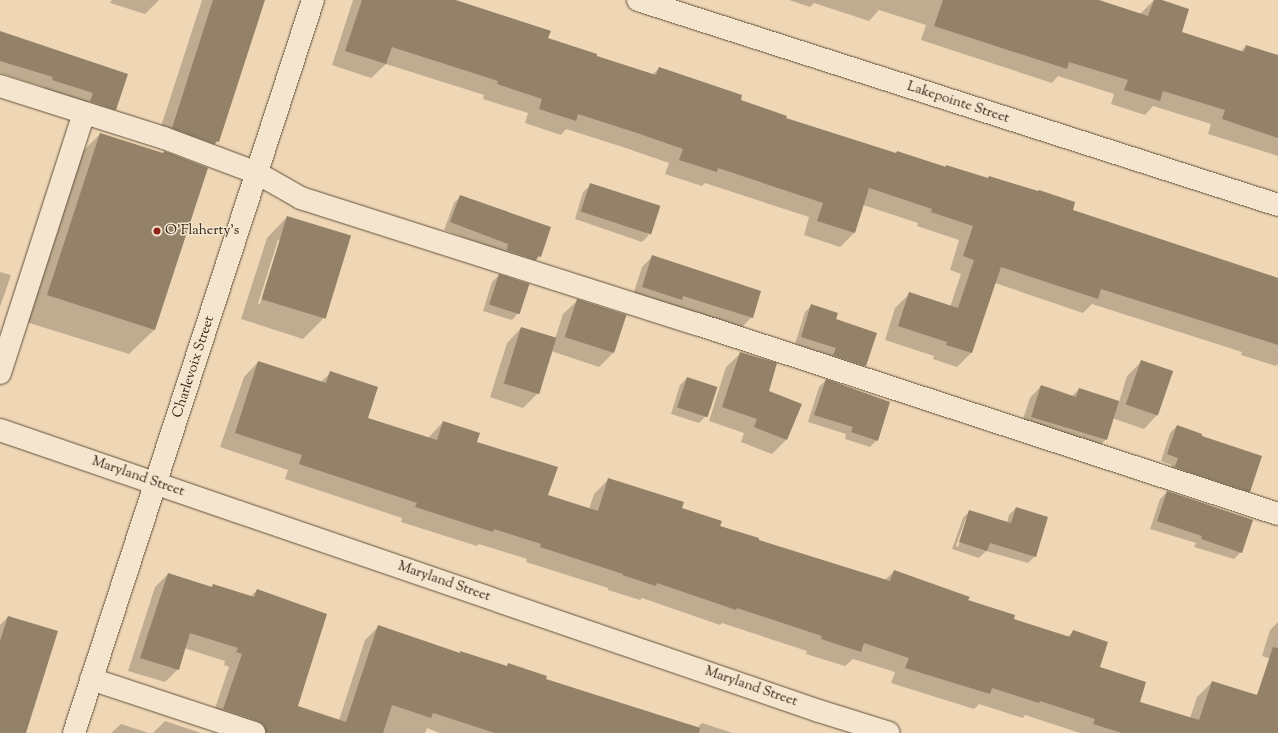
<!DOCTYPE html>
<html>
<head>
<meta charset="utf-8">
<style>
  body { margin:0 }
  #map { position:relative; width:1278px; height:733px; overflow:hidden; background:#efd7b5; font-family:"Sorts Mill Goudy",serif }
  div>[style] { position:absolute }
  .shadow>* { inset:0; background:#0003 }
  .building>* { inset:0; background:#938168; transform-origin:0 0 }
  .roads { filter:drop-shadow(0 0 1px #60513c) drop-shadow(0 0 1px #60513c) }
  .minor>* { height:22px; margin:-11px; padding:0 11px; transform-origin:11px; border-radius:11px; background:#f5e5cf }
  .dots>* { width:11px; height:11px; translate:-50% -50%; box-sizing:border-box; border:2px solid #f5e5cf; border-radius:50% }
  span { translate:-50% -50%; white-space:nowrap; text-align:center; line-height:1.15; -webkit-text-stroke:3px #f5e5cf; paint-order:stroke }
  .street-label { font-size:14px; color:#302414 }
  .poi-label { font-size:14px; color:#302414 }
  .left { translate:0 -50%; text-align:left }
</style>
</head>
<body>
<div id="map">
  <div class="shadow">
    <i style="clip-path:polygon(112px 0,159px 0,145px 14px,110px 3px)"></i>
    <i style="clip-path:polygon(202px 0,264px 0,218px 141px,201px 158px,155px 145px)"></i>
    <i style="clip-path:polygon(353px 0,456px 0,550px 31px,547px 39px,595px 57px,652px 75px,659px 68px,785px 119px,895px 154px,897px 152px,945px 167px,946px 166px,1072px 210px,1278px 278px,1278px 364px,1276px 366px,1241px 355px,1242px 352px,1092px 304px,1083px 313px,995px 283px,971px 353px,957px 367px,933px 359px,934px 356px,885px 340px,895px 308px,909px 294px,950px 307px,961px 274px,950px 270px,959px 240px,917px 226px,918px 223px,863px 205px,854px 233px,840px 247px,804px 235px,809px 217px,705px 183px,702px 186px,665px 174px,669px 163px,623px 147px,566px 129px,561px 135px,525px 123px,528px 113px,483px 99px,484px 95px,386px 64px,371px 78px,332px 65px)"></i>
    <i style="clip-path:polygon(789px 0,1085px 0,1140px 14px,1154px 0,1158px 0,1181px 33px,1240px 52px,1246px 46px,1278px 56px,1278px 156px,1208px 134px,1211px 124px,1153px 106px,1145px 115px,1111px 104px,1114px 94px,1058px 76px,1052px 83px,921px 40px,926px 25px,879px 10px,869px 21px,814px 3px,810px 7px)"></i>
    <i style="clip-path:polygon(0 33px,127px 75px,115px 109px,106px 119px,43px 90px,44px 87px,0 73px)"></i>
    <i style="clip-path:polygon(100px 134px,155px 329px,129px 354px,23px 321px,75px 159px)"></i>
    <i style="clip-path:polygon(591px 185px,649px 235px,642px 242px,575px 219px,583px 192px)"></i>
    <i style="clip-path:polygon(461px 196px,540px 256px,533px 263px,444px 230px,454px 203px)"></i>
    <i style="clip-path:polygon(evenodd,287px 217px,323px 319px,303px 339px,241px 319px,267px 238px,287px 217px,278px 240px,280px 240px,260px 304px,258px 304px,278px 240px)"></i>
    <i style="clip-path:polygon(653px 256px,752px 317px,741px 328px,632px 298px,642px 267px)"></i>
    <i style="clip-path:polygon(0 272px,11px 275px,0 307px)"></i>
    <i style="clip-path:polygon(499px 275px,519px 312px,512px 320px,483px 311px,492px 282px)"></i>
    <i style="clip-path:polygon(578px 300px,625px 315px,613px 353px,599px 367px,551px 351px,537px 394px,523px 408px,490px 397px,507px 343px,521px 328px,555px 339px,563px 314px)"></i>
    <i style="clip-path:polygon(812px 305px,835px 320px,865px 366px,858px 373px,827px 363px,829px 355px,795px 344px,805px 312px)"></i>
    <i style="clip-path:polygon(741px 353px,768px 391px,786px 440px,772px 454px,741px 442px,744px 433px,709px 421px,726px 367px)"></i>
    <i style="clip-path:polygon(258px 362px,321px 382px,330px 373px,367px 418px,428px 438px,443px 422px,476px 443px,547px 496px,589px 509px,594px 494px,609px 479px,719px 526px,758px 540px,885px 580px,894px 571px,1013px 619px,1067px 637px,1073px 632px,1099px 668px,1139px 702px,1190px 718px,1197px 697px,1212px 682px,1255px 696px,1259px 692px,1278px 698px,1278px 733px,1080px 733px,1025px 715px,1023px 718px,979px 704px,974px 709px,891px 683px,895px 672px,853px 659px,845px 666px,806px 654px,807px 651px,722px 623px,720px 625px,642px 598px,640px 600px,608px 590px,608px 588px,526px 562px,527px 559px,479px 544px,477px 546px,401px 522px,402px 518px,285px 479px,288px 470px,220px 447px,244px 377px)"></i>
    <i style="clip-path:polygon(1141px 362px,1158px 414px,1144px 429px,1112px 418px,1106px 439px,1094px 451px,1020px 428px,1030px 398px,1041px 386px,1072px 396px,1079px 389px,1119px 402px,1127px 376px)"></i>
    <i style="clip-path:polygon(687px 378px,715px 387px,706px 416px,699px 423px,671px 414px,680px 385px)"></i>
    <i style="clip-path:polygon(826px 380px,877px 440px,870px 447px,845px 439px,846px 434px,808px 422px,819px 387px)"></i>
    <i style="clip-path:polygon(1177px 426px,1200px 437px,1249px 491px,1242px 498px,1168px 474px,1172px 465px,1161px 461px,1170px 433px)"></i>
    <i style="clip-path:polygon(1167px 492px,1241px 552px,1234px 559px,1194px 547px,1196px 543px,1150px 529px,1160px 499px)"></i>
    <i style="clip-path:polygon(evenodd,1016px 508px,1035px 556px,1028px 563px,986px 551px,979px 558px,952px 549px,963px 518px,970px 511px,1007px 523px,1009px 515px,1016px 508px,966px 518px,968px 518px,958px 547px,956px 546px,966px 518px)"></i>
    <i style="clip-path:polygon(168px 574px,210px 588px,213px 585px,251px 596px,257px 590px,296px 707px,339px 720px,365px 640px,378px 627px,459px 654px,461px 652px,506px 667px,508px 664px,544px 680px,698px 727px,702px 723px,733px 733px,440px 733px,427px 728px,425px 733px,240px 733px,210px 723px,229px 667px,224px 665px,225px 661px,184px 648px,178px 669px,165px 682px,128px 671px,155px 587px)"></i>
    <i style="clip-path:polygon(8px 617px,25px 733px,0 733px,0 625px)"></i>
    <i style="clip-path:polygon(1278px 622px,1278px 661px,1262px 656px,1270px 630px)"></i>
    <i style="clip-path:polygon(165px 721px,201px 733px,153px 733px)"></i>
    <i style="clip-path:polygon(121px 724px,149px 733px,111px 733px)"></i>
  </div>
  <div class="building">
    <i style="clip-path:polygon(213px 0,265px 0,219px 142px,216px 141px,215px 144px,172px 128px)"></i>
    <i style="clip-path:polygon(362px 0,455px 0,551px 31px,548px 38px,597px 54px,597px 56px,656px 75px,659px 67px,742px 95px,741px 100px,787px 116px,786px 118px,896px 153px,897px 151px,946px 167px,946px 165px,988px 178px,989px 176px,1038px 191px,1039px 190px,1075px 202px,1073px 210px,1278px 278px,1278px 345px,1101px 289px,1098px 299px,1001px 267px,972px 353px,946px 345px,947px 342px,898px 326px,909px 292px,958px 308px,974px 260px,963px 256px,973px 226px,931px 212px,932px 209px,869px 188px,855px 233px,817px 221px,823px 203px,718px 168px,717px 172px,679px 160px,683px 149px,637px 133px,578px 114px,576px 121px,539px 109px,542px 99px,497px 84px,498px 81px,392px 47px,386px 64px,345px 51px)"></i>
    <i style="clip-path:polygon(943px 0,1099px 0,1148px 16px,1154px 0,1162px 0,1189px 9px,1182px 32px,1244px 52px,1246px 45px,1278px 55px,1278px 138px,1222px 119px,1225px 110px,1163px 91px,1160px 101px,1124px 90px,1128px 80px,1069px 62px,1067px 69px,934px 26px)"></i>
    <i style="clip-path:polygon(0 31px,128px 74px,116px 110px,90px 101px,93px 93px,52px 80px,53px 77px,0 61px)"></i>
    <i style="clip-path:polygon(100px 133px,163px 153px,164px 151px,208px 168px,155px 330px,47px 295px)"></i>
    <i style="left:590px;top:183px;width:74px;height:30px;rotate:18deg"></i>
    <i style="clip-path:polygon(460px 195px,551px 227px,541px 257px,538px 256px,536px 260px,507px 250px,508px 244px,450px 222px)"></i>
    <i style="left:287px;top:216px;width:67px;height:87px;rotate:17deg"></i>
    <i style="clip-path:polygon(652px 255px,761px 291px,753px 318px,683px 296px,682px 300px,642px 287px)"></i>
    <i style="left:499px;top:274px;width:32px;height:32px;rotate:18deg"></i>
    <i style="left:577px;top:299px;width:52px;height:40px;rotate:18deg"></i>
    <i style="clip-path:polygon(811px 304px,838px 313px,836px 319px,877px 333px,866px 366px,833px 355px,836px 348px,801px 337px)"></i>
    <i style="left:521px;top:327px;width:37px;height:59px;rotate:17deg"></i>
    <i style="clip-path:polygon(740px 352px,777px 363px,769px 391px,802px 404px,787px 440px,754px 427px,757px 419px,722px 407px)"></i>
    <i style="left:1141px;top:360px;width:34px;height:47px;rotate:19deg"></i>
    <i style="clip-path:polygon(258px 361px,326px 383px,330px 371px,378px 387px,368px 418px,437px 440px,443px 421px,480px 433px,477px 442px,558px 467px,548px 495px,598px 511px,608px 478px,684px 502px,682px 508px,722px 521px,720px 526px,759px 538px,759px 540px,890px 581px,894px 570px,970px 597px,968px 600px,1015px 615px,1014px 619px,1070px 637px,1073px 630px,1108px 642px,1100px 667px,1146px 682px,1140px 702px,1199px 720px,1212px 681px,1257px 695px,1273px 647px,1278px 648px,1278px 733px,1122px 733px,1093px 724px,1095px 719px,1040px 701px,1039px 703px,992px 688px,990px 694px,905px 668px,909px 658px,864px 643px,861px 652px,821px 639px,822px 636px,737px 608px,736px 610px,657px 583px,656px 586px,622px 575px,623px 574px,540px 547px,541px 544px,494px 529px,493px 532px,415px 507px,417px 503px,299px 464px,302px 455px,235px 433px)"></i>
    <i style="left:687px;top:377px;width:32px;height:32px;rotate:18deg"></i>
    <i style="clip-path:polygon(826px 379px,890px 402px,878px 441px,851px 432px,853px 427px,814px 415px)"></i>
    <i style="clip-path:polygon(1041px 385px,1076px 397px,1079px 388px,1119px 401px,1107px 440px,1031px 417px)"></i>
    <i style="clip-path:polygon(1177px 425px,1202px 434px,1202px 436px,1262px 456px,1250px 492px,1175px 467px,1178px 458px,1167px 454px)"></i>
    <i style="clip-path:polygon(1167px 491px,1253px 520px,1242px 553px,1201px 539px,1202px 536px,1157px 521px)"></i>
    <i style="clip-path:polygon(1016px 507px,1048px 517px,1036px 557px,990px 543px,987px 551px,959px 542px,969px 510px,1011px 523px)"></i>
    <i style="clip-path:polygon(168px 573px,212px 587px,213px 584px,254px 597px,257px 589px,327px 614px,298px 706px,346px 722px,378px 625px,460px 653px,460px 651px,507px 666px,508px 663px,547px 676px,546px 679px,700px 728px,699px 733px,495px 733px,433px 713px,431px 718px,392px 705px,383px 733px,266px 733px,264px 725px,258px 721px,223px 709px,242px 654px,236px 652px,238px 648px,190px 633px,179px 670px,140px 658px)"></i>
    <i style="clip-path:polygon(8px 616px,58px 631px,26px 733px,0 733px,0 641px)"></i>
  </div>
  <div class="roads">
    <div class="minor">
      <i style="left:638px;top:0;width:672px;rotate:17.76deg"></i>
      <i style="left:0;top:86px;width:172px;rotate:17.6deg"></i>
      <i style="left:164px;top:138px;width:99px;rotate:20.6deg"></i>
      <i style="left:257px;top:173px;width:51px;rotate:29.6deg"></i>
      <i style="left:301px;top:198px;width:416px;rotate:17.7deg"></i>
      <i style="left:697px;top:324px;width:611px;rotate:18.11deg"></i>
      <i style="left:0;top:373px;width:273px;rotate:-72.1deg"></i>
      <i style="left:0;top:430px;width:866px;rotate:18.94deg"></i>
      <i style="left:819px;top:711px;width:73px;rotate:17.4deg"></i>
      <i style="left:91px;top:679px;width:172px;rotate:18.3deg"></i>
      <i style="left:74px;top:733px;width:771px;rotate:-71.94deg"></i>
    </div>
  </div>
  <div class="dots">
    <i style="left:157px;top:231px;background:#8f2418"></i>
  </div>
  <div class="street-label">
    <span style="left:958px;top:103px;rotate:18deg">Lakepointe Street</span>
    <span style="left:194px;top:367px;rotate:-72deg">Charlevoix Street</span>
    <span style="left:138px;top:477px;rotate:19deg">Maryland Street</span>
    <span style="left:444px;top:582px;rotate:19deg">Maryland Street</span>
    <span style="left:751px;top:687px;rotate:19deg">Maryland Street</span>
  </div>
  <div class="poi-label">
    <span class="left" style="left:165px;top:231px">O'Flaherty's</span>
  </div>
</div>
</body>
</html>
